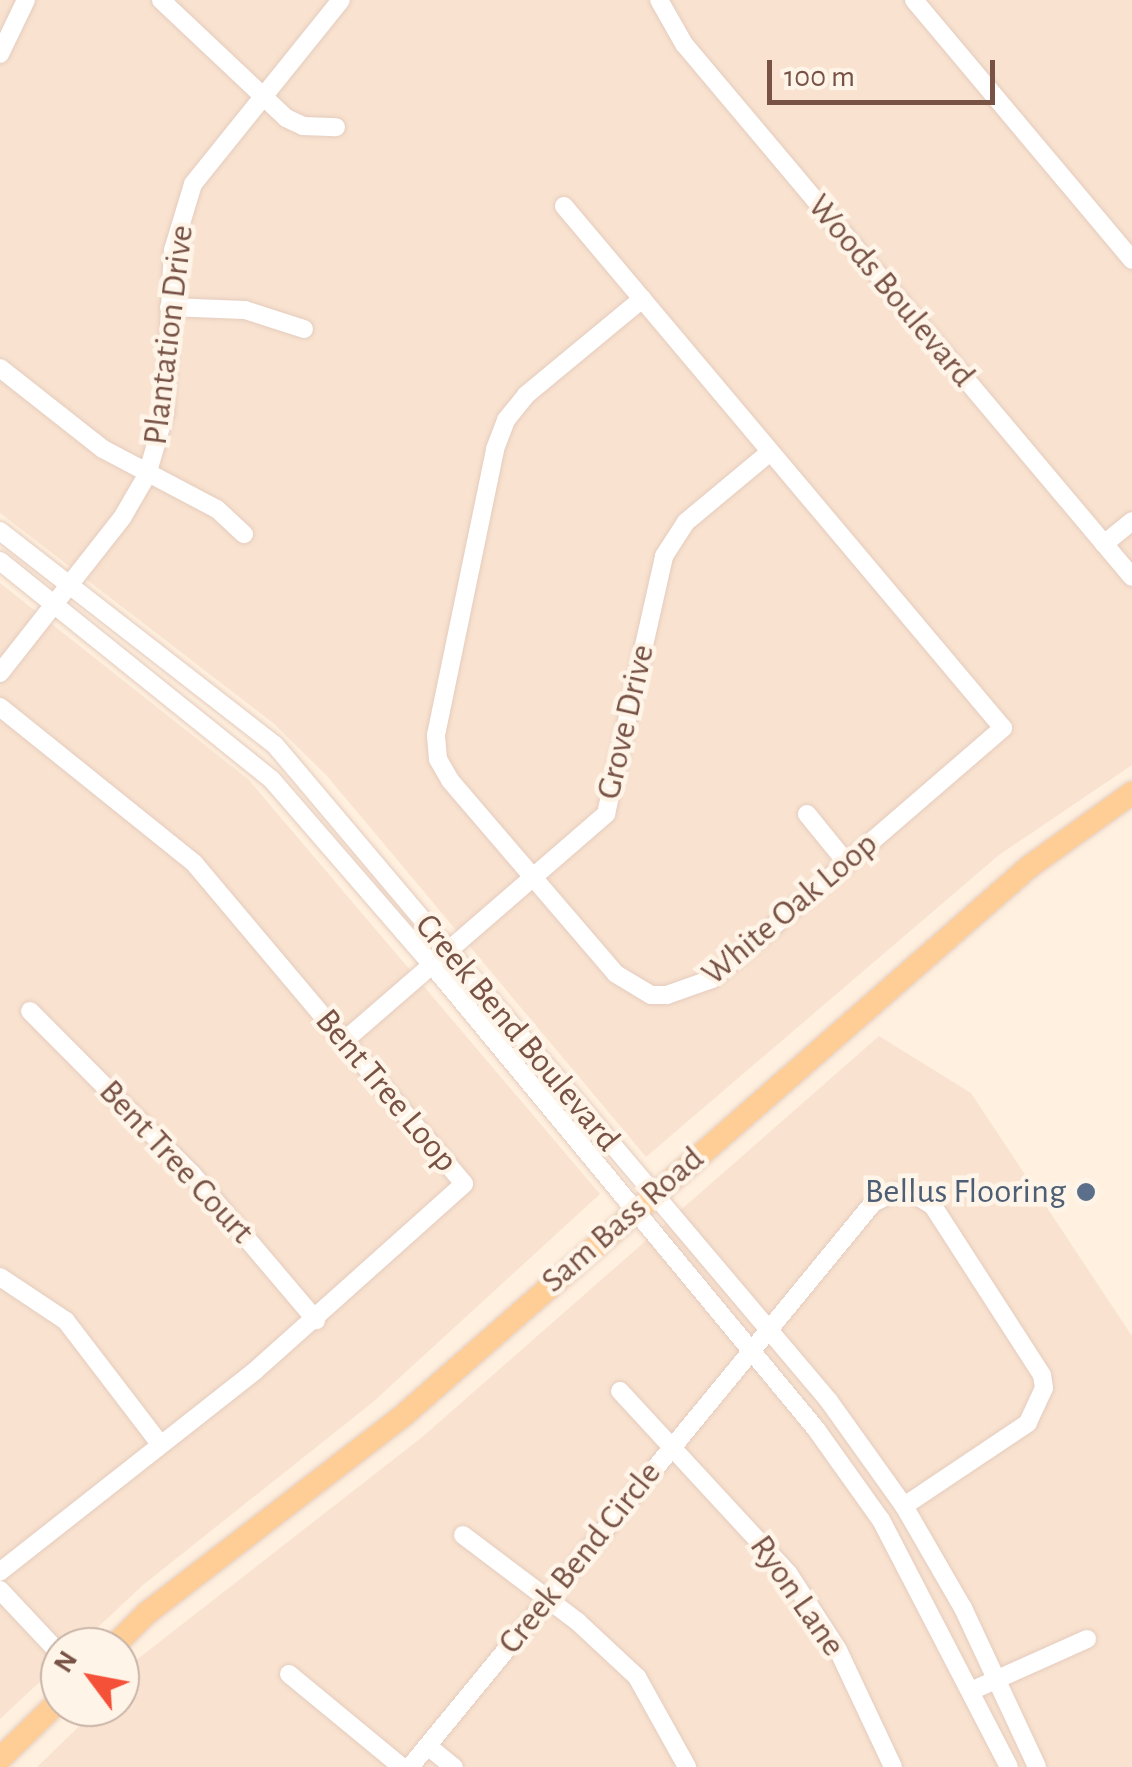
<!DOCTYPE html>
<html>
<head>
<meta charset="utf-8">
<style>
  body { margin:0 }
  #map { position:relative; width:1132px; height:1767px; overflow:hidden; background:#fff0df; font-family:"Alegreya Sans",sans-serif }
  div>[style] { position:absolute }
  .residential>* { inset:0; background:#f9e3d0 }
  .roads { filter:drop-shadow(0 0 2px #e5ccbe) drop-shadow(0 0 2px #e5ccbe) }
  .minor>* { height:18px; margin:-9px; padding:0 9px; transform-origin:9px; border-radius:9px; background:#fff }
  .major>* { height:22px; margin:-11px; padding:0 11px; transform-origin:11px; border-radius:11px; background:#ffce96 }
  .dots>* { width:28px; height:28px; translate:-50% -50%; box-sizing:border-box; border:5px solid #fff4e8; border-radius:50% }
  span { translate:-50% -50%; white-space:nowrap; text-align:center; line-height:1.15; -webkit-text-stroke:9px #fff4e8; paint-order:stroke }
  .street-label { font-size:35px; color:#775245 }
  .service-label { font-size:35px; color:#4e5e75 }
  .right { translate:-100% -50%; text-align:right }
  .north { position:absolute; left:40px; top:1627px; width:100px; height:100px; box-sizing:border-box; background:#fff4e8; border:2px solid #c9b3a7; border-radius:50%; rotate:302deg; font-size:28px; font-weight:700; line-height:40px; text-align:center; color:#775245 }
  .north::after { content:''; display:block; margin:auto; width:35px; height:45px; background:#f55038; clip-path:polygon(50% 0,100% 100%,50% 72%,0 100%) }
  .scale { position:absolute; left:767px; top:60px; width:228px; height:45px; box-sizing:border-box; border:5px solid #775245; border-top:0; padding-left:12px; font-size:30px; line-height:35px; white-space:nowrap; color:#775245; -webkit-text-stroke:8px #fff4e8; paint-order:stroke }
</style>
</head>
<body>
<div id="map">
  <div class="residential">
    <i style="clip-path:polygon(0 0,1132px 0,1132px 765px,999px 855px,646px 1157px,327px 776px,273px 723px,0 513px)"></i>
    <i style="clip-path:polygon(0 583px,248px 779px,600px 1194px,373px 1402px,143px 1585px,77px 1647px,60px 1647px,60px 1663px,0 1719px)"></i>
    <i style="clip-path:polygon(879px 1036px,971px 1093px,1132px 1336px,1132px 1767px,37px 1767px,99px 1707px,120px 1707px,120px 1687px,135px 1661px,421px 1438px)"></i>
  </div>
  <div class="roads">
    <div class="minor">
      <i style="left:161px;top:0;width:172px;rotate:43.3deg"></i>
      <i style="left:286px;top:118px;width:19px;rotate:25deg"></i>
      <i style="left:303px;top:126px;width:33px;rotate:2deg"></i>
      <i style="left:659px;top:0;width:51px;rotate:60.4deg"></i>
      <i style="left:684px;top:44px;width:696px;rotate:49.95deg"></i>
      <i style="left:914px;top:0;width:339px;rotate:50deg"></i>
      <i style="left:0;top:54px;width:60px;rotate:-64.3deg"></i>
      <i style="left:564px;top:206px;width:682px;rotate:49.94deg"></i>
      <i style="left:1003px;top:728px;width:384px;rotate:139.2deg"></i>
      <i style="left:712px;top:979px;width:48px;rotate:160.4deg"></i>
      <i style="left:667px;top:995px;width:16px;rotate:180deg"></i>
      <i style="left:651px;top:995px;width:41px;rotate:-149deg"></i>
      <i style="left:616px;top:974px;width:255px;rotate:-130.6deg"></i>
      <i style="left:450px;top:780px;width:24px;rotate:-120deg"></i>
      <i style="left:438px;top:759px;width:24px;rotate:-95deg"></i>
      <i style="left:436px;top:735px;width:292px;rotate:-78.3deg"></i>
      <i style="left:495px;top:449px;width:31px;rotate:-69deg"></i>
      <i style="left:506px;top:420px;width:32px;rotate:-51deg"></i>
      <i style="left:526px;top:395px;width:151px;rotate:-39.6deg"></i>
      <i style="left:169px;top:307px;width:76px;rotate:2.3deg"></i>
      <i style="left:245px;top:310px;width:62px;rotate:17.9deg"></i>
      <i style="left:0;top:368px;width:131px;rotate:38.2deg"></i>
      <i style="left:103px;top:449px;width:129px;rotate:27.8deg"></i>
      <i style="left:217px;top:509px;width:37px;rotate:43deg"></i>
      <i style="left:0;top:531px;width:348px;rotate:37.9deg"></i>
      <i style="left:275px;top:745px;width:859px;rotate:49.82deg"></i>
      <i style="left:829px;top:1401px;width:129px;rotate:54.5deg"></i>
      <i style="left:904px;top:1506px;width:118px;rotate:60deg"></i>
      <i style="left:963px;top:1608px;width:175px;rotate:65deg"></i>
      <i style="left:1104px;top:544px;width:36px;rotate:-39deg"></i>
      <i style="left:0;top:561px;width:349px;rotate:38.8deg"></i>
      <i style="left:272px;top:780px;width:246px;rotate:49.1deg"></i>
      <i style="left:433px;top:966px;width:601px;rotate:50.4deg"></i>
      <i style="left:816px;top:1429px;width:112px;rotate:54.5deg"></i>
      <i style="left:881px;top:1520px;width:278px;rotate:62.6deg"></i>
      <i style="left:0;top:673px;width:197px;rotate:-51.8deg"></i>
      <i style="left:122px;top:518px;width:50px;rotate:-59.8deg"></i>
      <i style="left:147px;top:475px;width:65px;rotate:-73.8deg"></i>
      <i style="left:165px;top:413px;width:163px;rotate:-87.2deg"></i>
      <i style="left:173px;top:250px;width:69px;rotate:-73.1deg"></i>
      <i style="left:193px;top:184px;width:236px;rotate:-51.2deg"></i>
      <i style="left:0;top:707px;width:249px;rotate:38.8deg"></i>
      <i style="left:194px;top:863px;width:419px;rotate:49.9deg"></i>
      <i style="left:464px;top:1184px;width:280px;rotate:138.2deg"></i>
      <i style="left:255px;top:1371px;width:325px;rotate:141.8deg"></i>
      <i style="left:807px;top:814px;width:62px;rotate:50.9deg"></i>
      <i style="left:30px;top:1011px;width:230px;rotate:45.2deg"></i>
      <i style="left:192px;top:1174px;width:192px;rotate:49.7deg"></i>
      <i style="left:344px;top:1041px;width:347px;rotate:-40.9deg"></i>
      <i style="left:606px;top:814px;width:264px;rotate:-77.3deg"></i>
      <i style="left:664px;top:556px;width:40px;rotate:-57.1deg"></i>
      <i style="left:686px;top:522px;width:109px;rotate:-39.8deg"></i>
      <i style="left:0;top:1277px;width:79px;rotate:33.7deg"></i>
      <i style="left:66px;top:1321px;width:155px;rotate:52.6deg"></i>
      <i style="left:620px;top:1391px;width:248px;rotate:47.3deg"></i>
      <i style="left:788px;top:1573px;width:92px;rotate:57deg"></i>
      <i style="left:838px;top:1650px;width:129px;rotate:64.8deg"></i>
      <i style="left:463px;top:1535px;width:144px;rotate:37.1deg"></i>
      <i style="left:578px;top:1622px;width:81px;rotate:43deg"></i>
      <i style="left:637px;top:1677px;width:103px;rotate:60.9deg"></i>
      <i style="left:0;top:1590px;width:88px;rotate:46.8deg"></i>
      <i style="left:289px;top:1674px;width:146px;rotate:39.5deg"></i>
      <i style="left:973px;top:1690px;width:125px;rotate:-24.1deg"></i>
      <i style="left:429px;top:1747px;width:32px;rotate:39deg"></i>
      <i style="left:410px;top:1767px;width:730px;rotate:-50.62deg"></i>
      <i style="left:873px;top:1203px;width:25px;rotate:-27deg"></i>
      <i style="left:895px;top:1192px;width:16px"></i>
      <i style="left:911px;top:1192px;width:26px;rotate:32deg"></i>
      <i style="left:933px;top:1206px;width:201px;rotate:57.2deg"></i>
      <i style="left:1042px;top:1375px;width:13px;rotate:81deg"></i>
      <i style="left:1044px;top:1388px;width:38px;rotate:115deg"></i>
      <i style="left:1028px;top:1423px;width:149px;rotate:146.2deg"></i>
    </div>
    <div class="major">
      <i style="left:113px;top:1647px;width:48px;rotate:-45deg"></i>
      <i style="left:147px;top:1613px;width:326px;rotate:-37.6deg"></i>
      <i style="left:405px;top:1414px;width:830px;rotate:-41.24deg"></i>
      <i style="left:1029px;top:867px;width:127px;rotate:-35.7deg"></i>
      <i style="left:0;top:1759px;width:84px;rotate:-44.5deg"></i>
    </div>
  </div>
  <div class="dots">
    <i style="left:1086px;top:1192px;background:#5c6f8a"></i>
  </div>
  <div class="street-label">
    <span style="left:891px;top:291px;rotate:50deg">Woods Boulevard</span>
    <span style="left:169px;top:335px;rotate:-83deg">Plantation Drive</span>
    <span style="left:626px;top:722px;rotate:-77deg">Grove Drive</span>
    <span style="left:790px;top:909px;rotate:-40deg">White Oak Loop</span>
    <span style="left:517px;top:1033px;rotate:50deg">Creek Bend Boulevard</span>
    <span style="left:386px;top:1091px;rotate:50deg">Bent Tree Loop</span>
    <span style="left:176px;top:1162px;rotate:47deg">Bent Tree Court</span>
    <span style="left:623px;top:1220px;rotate:-41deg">Sam Bass Road</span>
    <span style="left:580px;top:1558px;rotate:-51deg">Creek Bend Circle</span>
    <span style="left:797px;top:1596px;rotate:55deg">Ryon Lane</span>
  </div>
  <div class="service-label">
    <span class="right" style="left:1066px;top:1192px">Bellus Flooring</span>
  </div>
  <div class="north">N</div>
  <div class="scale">100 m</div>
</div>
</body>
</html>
